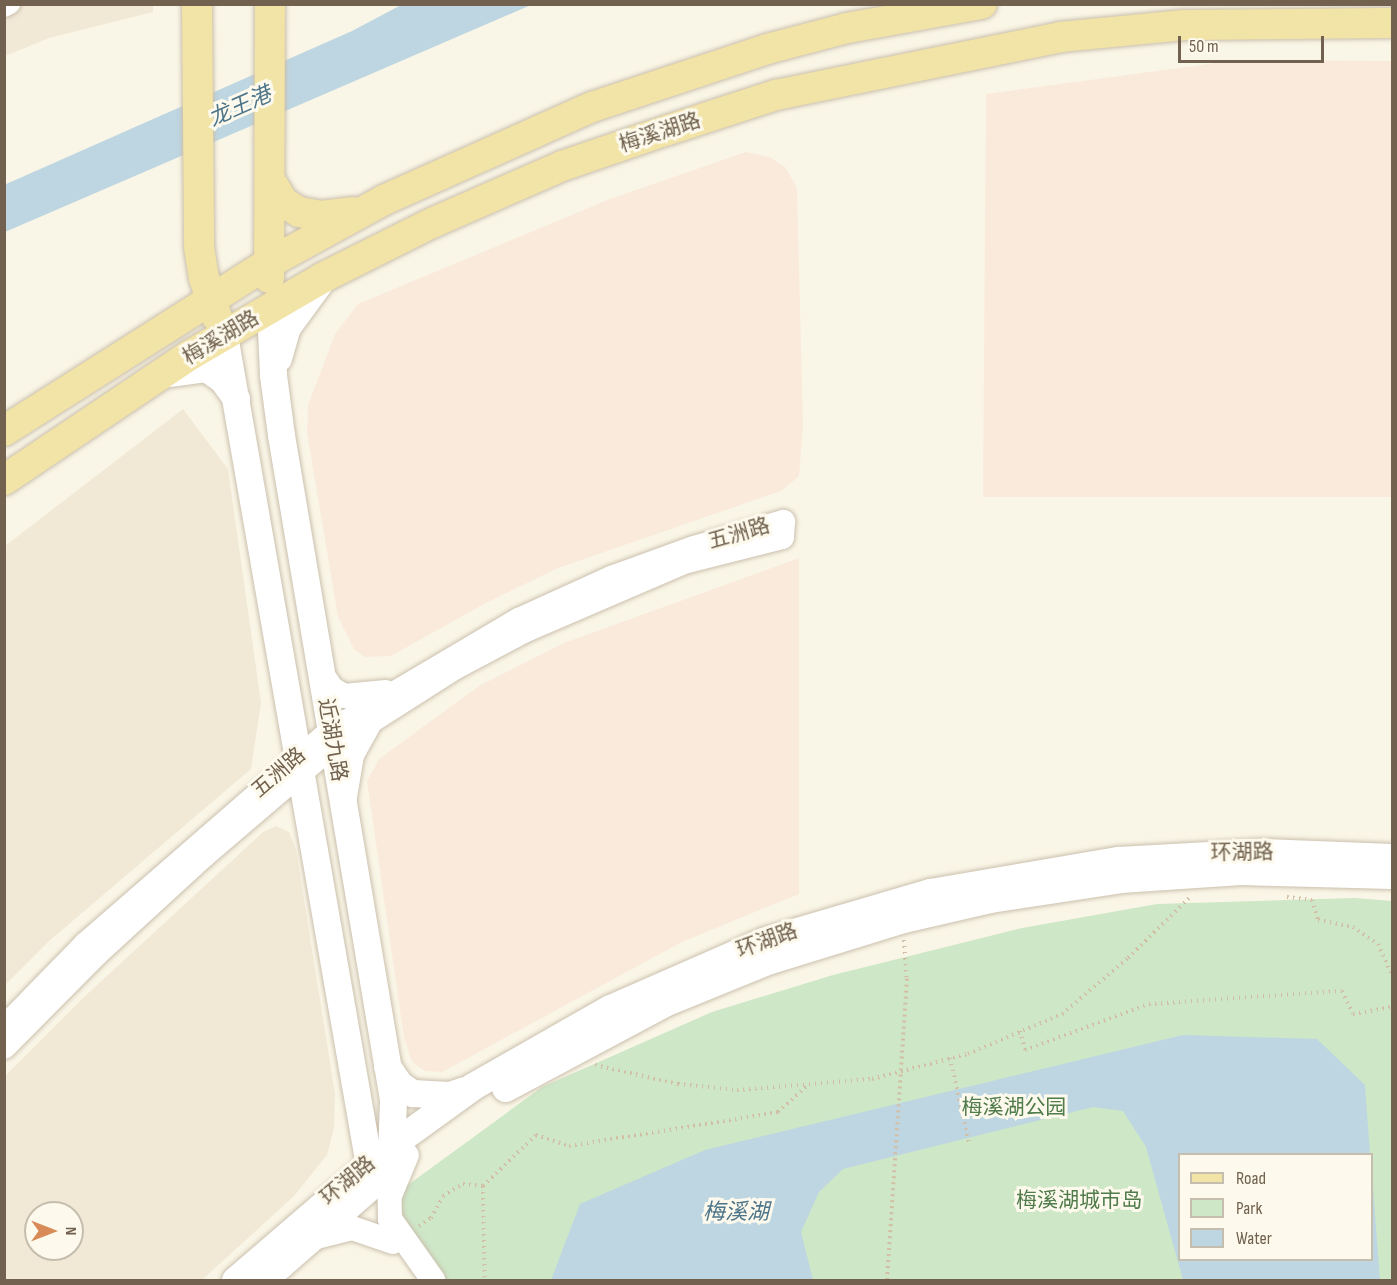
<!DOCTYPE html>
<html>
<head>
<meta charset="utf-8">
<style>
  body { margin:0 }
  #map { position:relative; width:1397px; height:1285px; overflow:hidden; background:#faf6e7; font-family:"Sofia Sans Condensed","Noto Sans SC",sans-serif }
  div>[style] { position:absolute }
  .residential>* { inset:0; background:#f1e9d6 }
  .commercial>* { inset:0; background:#f9eadc }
  .green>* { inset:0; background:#cee7c7 }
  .water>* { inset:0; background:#bdd6e2 }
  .path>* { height:4px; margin-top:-2px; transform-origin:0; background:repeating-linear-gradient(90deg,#d2bea5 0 1.5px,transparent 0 6px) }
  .roads { filter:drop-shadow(0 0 2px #cbc0ae) drop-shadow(0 0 2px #cbc0ae) }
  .minor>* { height:20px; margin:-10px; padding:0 10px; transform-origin:10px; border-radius:10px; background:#fff }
  .tertiary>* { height:24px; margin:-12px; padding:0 12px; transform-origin:12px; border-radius:12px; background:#fff }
  .secondary>* { height:27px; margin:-13.5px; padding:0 13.5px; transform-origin:13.5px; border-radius:13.5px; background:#fff }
  .primary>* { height:30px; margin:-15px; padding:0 15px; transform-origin:15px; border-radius:15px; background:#f2e3a6 }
  .path-bridge>* { height:4px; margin-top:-2px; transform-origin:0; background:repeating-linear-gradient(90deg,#d2bea5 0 1.5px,transparent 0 6px) }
  span { translate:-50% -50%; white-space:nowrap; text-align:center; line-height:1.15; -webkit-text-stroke:6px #fdfaed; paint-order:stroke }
  .street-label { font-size:21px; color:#71614e }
  .park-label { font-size:21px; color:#507b4a }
  .water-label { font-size:22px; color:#4d758a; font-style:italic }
  .frame { position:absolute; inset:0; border:6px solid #71614e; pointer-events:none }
  .legend { position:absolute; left:1178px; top:1153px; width:195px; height:108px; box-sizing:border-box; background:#fdfaed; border:2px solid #c5bdad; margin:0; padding:8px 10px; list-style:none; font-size:18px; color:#71614e }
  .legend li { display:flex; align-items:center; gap:12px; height:30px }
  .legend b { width:30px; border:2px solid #c5bdad }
  .north { position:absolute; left:24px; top:1201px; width:60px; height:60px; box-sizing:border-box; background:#fdfaed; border:2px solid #c5bdad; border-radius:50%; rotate:90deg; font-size:16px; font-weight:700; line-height:24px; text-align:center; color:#71614e }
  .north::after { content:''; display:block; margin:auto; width:21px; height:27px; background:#d88b58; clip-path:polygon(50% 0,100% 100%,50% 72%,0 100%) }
  .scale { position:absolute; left:1178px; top:36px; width:146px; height:27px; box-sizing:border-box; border:3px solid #71614e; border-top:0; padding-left:8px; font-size:18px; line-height:21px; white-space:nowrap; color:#71614e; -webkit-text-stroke:4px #fdfaed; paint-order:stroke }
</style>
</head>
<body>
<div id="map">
  <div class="residential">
    <i style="clip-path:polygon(5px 5px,153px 5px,153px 12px,49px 38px,5px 56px)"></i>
    <i style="clip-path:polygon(183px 409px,228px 469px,261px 703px,251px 769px,48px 942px,5px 985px,5px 546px)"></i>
    <i style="clip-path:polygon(evenodd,276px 826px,289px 832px,296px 850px,335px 1093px,334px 1128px,327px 1155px,294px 1196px,202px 1280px,5px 1280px,5px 1076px,83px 998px,263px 832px,276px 826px,36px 1213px,72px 1213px,72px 1249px,36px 1249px,36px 1213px)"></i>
  </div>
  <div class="commercial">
    <i style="clip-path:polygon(1238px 60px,1392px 61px,1392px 497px,983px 497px,986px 94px)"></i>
    <i style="clip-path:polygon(746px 152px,770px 157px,785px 167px,797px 188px,803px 427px,799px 476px,781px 491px,558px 568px,484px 604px,391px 656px,365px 657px,354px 649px,338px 617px,307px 433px,308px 405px,335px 334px,358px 304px,610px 199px)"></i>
    <i style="clip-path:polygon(799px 558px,799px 894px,682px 942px,442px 1072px,425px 1071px,412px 1062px,404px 1038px,367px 781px,379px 759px,479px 686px,564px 643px)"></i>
  </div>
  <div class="green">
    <i style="clip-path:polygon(evenodd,1355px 898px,1392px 901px,1392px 1280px,445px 1280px,401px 1225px,401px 1190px,542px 1087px,712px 1012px,833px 975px,1022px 928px,1157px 904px,1355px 898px,1180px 1154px,1372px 1154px,1372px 1260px,1180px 1260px,1180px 1154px)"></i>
  </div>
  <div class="water">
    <i style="clip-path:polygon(401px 5px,531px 5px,5px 232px,4px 185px,352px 31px)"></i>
    <i style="clip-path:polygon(1183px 1035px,1317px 1039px,1365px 1085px,1370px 1154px,1180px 1154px,1180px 1260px,1372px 1260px,1372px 1174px,1380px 1280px,1183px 1280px,1146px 1147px,1123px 1111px,1093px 1107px,843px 1169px,819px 1192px,801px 1232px,813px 1280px,551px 1280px,580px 1204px,705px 1150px)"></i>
  </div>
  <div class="path">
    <i style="left:1287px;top:897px;width:25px;rotate:7deg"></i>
    <i style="left:1312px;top:900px;width:21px;rotate:73deg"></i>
    <i style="left:1318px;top:920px;width:36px;rotate:11deg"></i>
    <i style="left:1353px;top:927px;width:30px;rotate:34deg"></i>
    <i style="left:1378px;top:944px;width:34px;rotate:66deg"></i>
    <i style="left:904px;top:940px;width:39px;rotate:86deg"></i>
    <i style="left:1020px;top:1031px;width:20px;rotate:75deg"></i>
    <i style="left:1025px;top:1050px;width:132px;rotate:-20.4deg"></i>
    <i style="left:1149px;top:1004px;width:193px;rotate:-3.9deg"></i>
    <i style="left:1342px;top:991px;width:25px;rotate:64deg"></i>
    <i style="left:1353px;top:1014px;width:40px;rotate:-10deg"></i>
    <i style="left:950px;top:1058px;width:87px;rotate:77.4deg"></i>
    <i style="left:595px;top:1065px;width:85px;rotate:12.9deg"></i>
    <i style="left:678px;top:1084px;width:59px;rotate:5.8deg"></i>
    <i style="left:737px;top:1090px;width:135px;rotate:-4.7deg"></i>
    <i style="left:872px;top:1079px;width:99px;rotate:-14.6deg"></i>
    <i style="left:968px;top:1054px;width:102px;rotate:-23.1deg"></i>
    <i style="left:1062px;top:1014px;width:87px;rotate:-40.3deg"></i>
    <i style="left:1128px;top:958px;width:88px;rotate:-44.5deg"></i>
    <i style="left:483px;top:1186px;width:74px;rotate:-43.9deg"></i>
    <i style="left:536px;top:1135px;width:35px;rotate:18deg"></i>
    <i style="left:569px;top:1146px;width:212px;rotate:-9.2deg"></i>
    <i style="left:778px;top:1112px;width:40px;rotate:-42deg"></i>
    <i style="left:419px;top:1226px;width:14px;rotate:-34deg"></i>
    <i style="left:431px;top:1218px;width:25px;rotate:-61deg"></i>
    <i style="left:443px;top:1196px;width:23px;rotate:-31deg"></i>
    <i style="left:463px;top:1184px;width:20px;rotate:6deg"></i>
    <i style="left:483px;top:1186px;width:94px;rotate:88.8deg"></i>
  </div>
  <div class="roads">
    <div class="minor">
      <i style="left:4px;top:7px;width:7px;rotate:-27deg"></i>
    </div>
    <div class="tertiary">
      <i style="left:321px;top:673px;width:19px;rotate:55deg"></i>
      <i style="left:332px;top:689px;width:14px;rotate:30deg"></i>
      <i style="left:344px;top:696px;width:42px;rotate:-5.4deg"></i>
      <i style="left:345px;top:797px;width:43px;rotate:-80.5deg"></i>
      <i style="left:352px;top:755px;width:37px;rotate:-61deg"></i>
      <i style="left:4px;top:1028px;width:117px;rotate:-45.7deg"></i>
      <i style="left:86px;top:944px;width:325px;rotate:-41deg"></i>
      <i style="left:331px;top:731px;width:218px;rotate:-30.6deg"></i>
      <i style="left:519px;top:620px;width:101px;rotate:-24.5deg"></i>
      <i style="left:611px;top:578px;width:88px;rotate:-19.9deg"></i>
      <i style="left:694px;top:548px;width:93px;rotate:-16.3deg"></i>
      <i style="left:783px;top:522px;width:15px;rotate:94deg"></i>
      <i style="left:782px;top:537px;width:101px;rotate:165.7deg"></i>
      <i style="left:684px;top:562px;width:174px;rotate:156.7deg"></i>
      <i style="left:524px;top:631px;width:79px;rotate:152.1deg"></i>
      <i style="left:454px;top:668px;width:143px;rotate:147.5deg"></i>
      <i style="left:333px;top:745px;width:171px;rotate:139.5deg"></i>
      <i style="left:203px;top:856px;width:144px;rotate:137.5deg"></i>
      <i style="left:97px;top:953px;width:132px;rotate:134.7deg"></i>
      <i style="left:389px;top:1171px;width:48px;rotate:88.8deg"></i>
      <i style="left:390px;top:1219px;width:75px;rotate:54.8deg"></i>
      <i style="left:391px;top:1193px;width:41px;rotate:-67.2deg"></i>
      <i style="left:312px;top:1238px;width:41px;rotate:-14deg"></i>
      <i style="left:352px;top:1228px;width:43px;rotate:18.9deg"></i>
    </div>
    <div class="secondary">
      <i style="left:270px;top:308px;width:67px;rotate:87.4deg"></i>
      <i style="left:273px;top:375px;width:61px;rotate:82.4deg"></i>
      <i style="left:281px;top:435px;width:673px;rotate:80.43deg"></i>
      <i style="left:393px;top:1099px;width:56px;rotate:92deg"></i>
      <i style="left:224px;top:335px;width:854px;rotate:80.09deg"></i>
      <i style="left:278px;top:358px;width:32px;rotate:-74deg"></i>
      <i style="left:287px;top:327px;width:56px;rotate:-53.7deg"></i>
      <i style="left:161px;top:374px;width:45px;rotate:-7.6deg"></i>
      <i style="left:206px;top:368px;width:19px;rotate:35deg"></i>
      <i style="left:222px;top:379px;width:24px;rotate:54deg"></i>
      <i style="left:387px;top:1066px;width:22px;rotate:56deg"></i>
      <i style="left:399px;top:1084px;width:16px;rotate:35deg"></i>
      <i style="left:412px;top:1093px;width:37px;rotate:3deg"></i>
      <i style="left:449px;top:1095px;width:16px;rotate:-18deg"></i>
      <i style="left:505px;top:1088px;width:180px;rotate:-28.1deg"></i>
      <i style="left:664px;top:1003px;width:114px;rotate:-22.1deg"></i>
      <i style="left:770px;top:960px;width:139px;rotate:-17.1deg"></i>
      <i style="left:903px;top:919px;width:89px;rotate:-12.9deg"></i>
      <i style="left:990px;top:899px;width:132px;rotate:-8.7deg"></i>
      <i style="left:1120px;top:879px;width:121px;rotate:-3.8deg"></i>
      <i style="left:1241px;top:871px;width:151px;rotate:1.5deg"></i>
      <i style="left:235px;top:1280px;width:208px;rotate:-40.7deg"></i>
      <i style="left:393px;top:1144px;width:99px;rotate:-35.9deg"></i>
      <i style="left:473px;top:1086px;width:158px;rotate:-29.7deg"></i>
      <i style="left:610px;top:1008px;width:167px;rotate:-23.6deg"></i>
      <i style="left:763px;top:941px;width:174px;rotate:-16.4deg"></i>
      <i style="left:930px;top:892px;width:191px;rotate:-9.7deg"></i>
      <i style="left:1118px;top:860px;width:145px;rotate:-3.2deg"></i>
      <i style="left:1263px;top:852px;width:129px;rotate:2.2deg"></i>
      <i style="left:263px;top:1280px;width:137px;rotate:-41.1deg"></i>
    </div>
    <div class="primary">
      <i style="left:197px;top:4px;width:243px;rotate:89.5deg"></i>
      <i style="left:199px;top:247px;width:31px;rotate:81deg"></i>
      <i style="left:204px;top:278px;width:41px;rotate:71.6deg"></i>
      <i style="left:270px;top:180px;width:26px;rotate:59deg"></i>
      <i style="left:283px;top:202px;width:19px;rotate:32deg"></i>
      <i style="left:299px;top:212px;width:22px;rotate:10deg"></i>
      <i style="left:321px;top:216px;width:32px;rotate:-7deg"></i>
      <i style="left:269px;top:278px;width:274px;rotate:-89.8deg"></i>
      <i style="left:4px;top:431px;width:314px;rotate:-32.4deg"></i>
      <i style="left:269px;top:263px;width:131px;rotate:-28.7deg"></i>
      <i style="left:384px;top:200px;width:169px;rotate:-24.1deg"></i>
      <i style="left:538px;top:131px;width:59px;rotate:-24deg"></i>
      <i style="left:592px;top:107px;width:184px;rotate:-18.3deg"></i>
      <i style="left:767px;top:49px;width:83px;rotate:-14.7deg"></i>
      <i style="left:847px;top:28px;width:137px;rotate:-10.1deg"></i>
      <i style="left:4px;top:480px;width:224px;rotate:-33.9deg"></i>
      <i style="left:190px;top:355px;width:155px;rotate:-30.2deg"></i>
      <i style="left:324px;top:277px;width:121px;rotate:-26.6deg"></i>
      <i style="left:432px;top:223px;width:142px;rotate:-23.7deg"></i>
      <i style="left:562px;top:166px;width:112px;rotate:-18.8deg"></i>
      <i style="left:668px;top:130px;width:114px;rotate:-18deg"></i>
      <i style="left:776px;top:95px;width:290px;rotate:-11.5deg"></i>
      <i style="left:1060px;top:37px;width:125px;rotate:-5.5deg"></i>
      <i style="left:1184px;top:25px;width:208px;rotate:-0.6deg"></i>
    </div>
  </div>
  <div class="path-bridge">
    <i style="left:887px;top:1280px;width:302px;rotate:-86.2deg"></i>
  </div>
  <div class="street-label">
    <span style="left:660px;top:133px;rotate:-18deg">梅溪湖路</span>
    <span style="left:221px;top:338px;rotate:-31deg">梅溪湖路</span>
    <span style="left:739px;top:534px;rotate:-16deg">五洲路</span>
    <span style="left:332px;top:740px;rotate:80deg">近湖九路</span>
    <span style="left:279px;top:773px;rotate:-41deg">五洲路</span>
    <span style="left:1242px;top:853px;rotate:-1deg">环湖路</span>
    <span style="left:767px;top:941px;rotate:-20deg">环湖路</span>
    <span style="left:348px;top:1181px;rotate:-40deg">环湖路</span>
  </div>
  <div class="park-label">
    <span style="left:1014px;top:1108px">梅溪湖公园</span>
    <span style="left:1079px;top:1201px">梅溪湖城市岛</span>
  </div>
  <div class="water-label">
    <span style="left:240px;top:107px;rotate:-24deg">龙王港</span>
    <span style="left:736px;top:1213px">梅溪湖</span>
  </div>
  <div class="frame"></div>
  <ul class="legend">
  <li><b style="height:8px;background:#f2e3a6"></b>Road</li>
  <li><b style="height:16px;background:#cee7c7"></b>Park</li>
  <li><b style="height:16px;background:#bdd6e2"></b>Water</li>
  </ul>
  <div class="north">N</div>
  <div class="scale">50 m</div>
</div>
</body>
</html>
